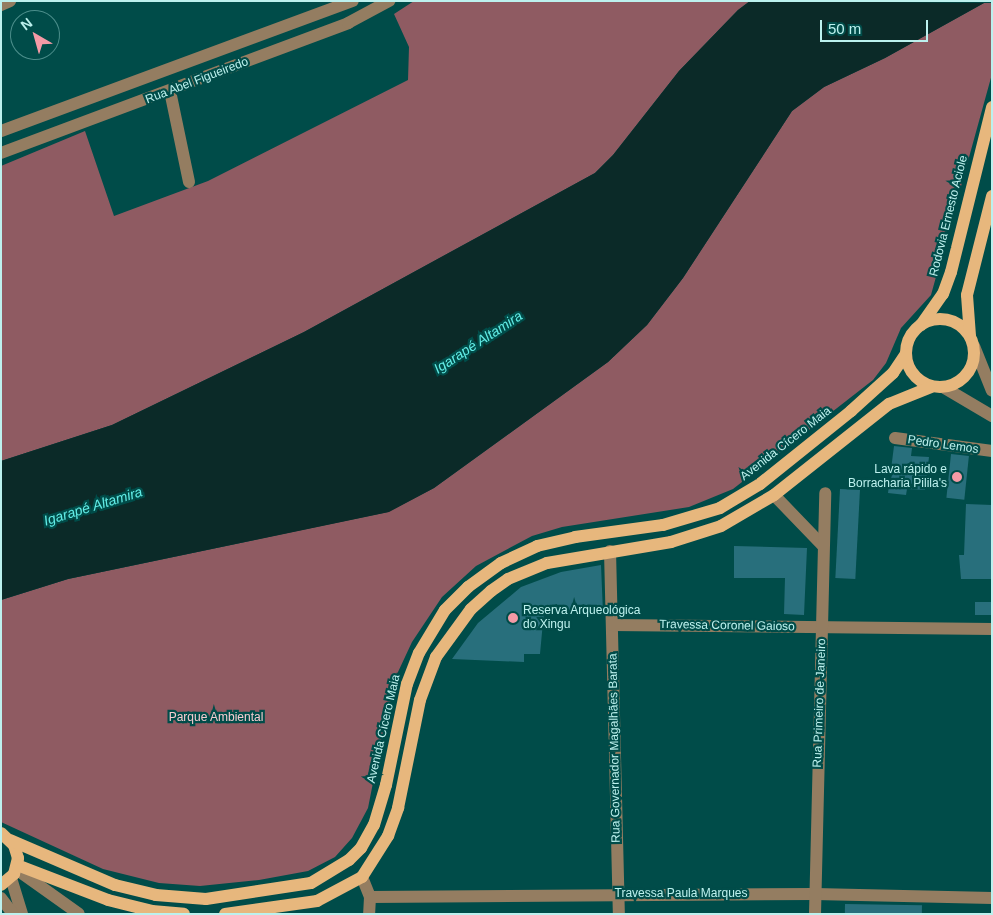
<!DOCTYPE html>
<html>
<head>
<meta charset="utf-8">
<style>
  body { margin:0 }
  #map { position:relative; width:993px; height:915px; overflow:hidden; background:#004c49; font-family:Helvetica,sans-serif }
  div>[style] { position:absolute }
  .green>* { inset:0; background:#8f5b62 }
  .water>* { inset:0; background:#0b2a28 }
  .building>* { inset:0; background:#286f7c; transform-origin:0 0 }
  .minor>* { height:12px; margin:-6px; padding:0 6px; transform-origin:6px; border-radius:6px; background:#947d61 }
  .major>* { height:12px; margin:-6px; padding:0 6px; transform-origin:6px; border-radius:6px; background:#e7b77d }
  .major>.ring { margin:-6px; padding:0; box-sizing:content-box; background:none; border:12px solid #e7b77d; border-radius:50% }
  .dots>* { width:14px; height:14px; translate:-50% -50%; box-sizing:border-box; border:2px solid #004c49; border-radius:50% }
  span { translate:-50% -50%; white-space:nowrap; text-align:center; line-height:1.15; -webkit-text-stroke:4.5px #004c49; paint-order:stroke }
  .street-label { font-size:12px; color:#bcf1ee }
  .poi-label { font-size:12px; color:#bcf1ee }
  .right { translate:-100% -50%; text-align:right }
  .left { translate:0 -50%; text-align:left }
  .park-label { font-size:12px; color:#f6ccd0 }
  .water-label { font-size:14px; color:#61ece6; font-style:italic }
  .frame { position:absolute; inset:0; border:2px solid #bcf1ee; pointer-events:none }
  .north { position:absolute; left:10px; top:10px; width:50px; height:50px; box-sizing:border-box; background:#004c49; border:1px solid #4b8e8b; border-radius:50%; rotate:322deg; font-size:14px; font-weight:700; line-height:20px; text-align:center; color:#bcf1ee }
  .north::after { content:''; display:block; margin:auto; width:18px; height:22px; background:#f49aa6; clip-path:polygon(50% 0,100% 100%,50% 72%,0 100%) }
  .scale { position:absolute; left:820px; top:20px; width:108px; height:22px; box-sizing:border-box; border:2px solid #bcf1ee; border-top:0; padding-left:6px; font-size:15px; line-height:18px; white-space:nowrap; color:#bcf1ee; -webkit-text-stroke:4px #004c49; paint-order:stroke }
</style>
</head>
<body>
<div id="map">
  <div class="green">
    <i style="clip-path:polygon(414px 1px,750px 1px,738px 10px,679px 71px,613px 155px,595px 173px,304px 332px,112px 425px,1px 461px,1px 166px,85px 131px,114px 216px,208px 181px,408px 80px,409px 47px,394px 14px)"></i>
    <i style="clip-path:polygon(984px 3px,992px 3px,992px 74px,931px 295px,901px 328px,886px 363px,873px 380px,733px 489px,689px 507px,562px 527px,532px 536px,476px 566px,442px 597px,412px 642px,398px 672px,385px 722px,368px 808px,352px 838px,335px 857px,308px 871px,259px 880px,200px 886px,159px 883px,103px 869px,1px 822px,1px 600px,68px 579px,388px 512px,434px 488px,608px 362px,647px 325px,683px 278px,792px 111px,824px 87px,885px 58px)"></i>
  </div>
  <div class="water">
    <i style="clip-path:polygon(750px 1px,992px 3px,984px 3px,885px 58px,824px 87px,792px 111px,683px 278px,647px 325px,608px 362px,434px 488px,389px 512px,68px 579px,1px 600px,1px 461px,112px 425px,304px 332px,595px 173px,613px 155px,679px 71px,738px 10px)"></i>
  </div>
  <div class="building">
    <i style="clip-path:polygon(894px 446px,912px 448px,911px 456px,929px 457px,925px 490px,907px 489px,906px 495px,888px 493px)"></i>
    <i style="left:951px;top:454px;width:18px;height:44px;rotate:6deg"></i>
    <i style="left:840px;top:489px;width:20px;height:89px;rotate:3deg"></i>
    <i style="clip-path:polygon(966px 504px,992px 505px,992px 579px,961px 579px,959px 555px,964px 555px)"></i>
    <i style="clip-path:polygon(734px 546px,807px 548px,804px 615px,784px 614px,785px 578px,734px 578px)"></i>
    <i style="clip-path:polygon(601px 565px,603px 613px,544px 611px,540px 654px,524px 654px,524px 662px,452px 659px,478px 623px,521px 587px,561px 572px)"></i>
    <i style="left:975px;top:602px;width:17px;height:13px"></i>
    <i style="left:845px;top:904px;width:77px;height:10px;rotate:1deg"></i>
  </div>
  <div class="minor">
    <i style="left:1px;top:5px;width:10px;rotate:-24deg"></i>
    <i style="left:170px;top:91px;width:93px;rotate:78.2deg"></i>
    <i style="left:1px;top:131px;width:375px;rotate:-20.3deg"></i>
    <i style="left:1px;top:153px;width:371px;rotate:-20.5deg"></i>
    <i style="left:348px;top:23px;width:47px;rotate:-28.2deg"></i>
    <i style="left:974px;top:346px;width:48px;rotate:68.2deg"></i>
    <i style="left:943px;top:387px;width:57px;rotate:30.6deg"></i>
    <i style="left:895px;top:438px;width:98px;rotate:7.6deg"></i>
    <i style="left:774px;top:495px;width:71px;rotate:46.1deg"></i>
    <i style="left:610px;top:551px;width:363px;rotate:88.6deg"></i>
    <i style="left:612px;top:625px;width:380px;rotate:0.6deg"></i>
    <i style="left:16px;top:869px;width:77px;rotate:35.5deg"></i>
    <i style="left:362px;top:877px;width:22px;rotate:68deg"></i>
    <i style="left:370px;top:897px;width:17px;rotate:93deg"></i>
    <i style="left:11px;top:878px;width:38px;rotate:73deg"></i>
    <i style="left:370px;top:897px;width:445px;rotate:-0.4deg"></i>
    <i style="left:815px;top:894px;width:177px;rotate:1.3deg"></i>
    <i style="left:1px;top:898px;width:20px;rotate:53deg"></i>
    <i style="left:815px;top:914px;width:421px;rotate:-88.6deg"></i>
  </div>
  <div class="major">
    <i class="ring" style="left:906px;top:319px;width:56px;height:56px"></i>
    <i style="left:921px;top:325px;width:38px;rotate:-55deg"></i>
    <i style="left:943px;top:294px;width:23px;rotate:-70deg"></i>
    <i style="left:951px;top:272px;width:170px;rotate:-76deg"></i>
    <i style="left:970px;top:336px;width:41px;rotate:-94.2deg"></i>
    <i style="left:967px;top:295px;width:102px;rotate:-75.8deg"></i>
    <i style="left:1px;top:833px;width:18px;rotate:43deg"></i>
    <i style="left:14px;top:845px;width:14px;rotate:73deg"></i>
    <i style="left:18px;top:858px;width:16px;rotate:104deg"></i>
    <i style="left:14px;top:874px;width:17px;rotate:140deg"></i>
    <i style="left:10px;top:840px;width:114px;rotate:23.2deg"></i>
    <i style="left:115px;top:885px;width:42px;rotate:13.7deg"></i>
    <i style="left:156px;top:895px;width:50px;rotate:4.6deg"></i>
    <i style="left:206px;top:899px;width:106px;rotate:-8.7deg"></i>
    <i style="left:311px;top:883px;width:44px;rotate:-31.2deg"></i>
    <i style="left:349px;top:860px;width:17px;rotate:-45deg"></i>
    <i style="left:361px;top:848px;width:26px;rotate:-61deg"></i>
    <i style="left:374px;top:825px;width:42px;rotate:-73.3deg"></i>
    <i style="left:386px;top:785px;width:103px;rotate:-78.3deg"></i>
    <i style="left:407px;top:684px;width:33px;rotate:-69deg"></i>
    <i style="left:419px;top:653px;width:50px;rotate:-58.8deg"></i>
    <i style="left:445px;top:610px;width:33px;rotate:-45deg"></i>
    <i style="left:468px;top:587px;width:41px;rotate:-36deg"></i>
    <i style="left:501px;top:563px;width:40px;rotate:-25deg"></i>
    <i style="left:537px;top:546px;width:39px;rotate:-13deg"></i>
    <i style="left:575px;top:537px;width:89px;rotate:-7.8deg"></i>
    <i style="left:663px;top:525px;width:59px;rotate:-16.6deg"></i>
    <i style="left:720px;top:508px;width:47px;rotate:-31deg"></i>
    <i style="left:760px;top:484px;width:117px;rotate:-38.7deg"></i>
    <i style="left:851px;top:411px;width:57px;rotate:-42.1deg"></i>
    <i style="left:893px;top:373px;width:23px;rotate:-56deg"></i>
    <i style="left:17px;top:865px;width:97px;rotate:21deg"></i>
    <i style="left:108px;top:900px;width:45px;rotate:14deg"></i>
    <i style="left:152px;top:911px;width:32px;rotate:5deg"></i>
    <i style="left:225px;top:914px;width:93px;rotate:-8deg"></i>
    <i style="left:317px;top:901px;width:51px;rotate:-28.1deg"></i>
    <i style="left:362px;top:877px;width:49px;rotate:-57.6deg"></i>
    <i style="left:388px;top:836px;width:30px;rotate:-70deg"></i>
    <i style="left:398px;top:808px;width:110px;rotate:-78.5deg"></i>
    <i style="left:420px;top:700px;width:46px;rotate:-69.6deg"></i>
    <i style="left:436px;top:657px;width:59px;rotate:-53.9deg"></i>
    <i style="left:471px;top:609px;width:27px;rotate:-42deg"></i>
    <i style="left:491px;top:591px;width:21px;rotate:-35deg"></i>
    <i style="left:508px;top:579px;width:42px;rotate:-22.3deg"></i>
    <i style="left:547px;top:563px;width:126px;rotate:-9.6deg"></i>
    <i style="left:671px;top:542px;width:52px;rotate:-17.7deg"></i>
    <i style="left:721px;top:526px;width:61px;rotate:-30.3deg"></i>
    <i style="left:774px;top:495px;width:147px;rotate:-38.4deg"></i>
    <i style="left:889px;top:404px;width:45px;rotate:-22deg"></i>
  </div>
  <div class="dots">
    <i style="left:957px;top:477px;background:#f49aa6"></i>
    <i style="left:513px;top:618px;background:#f49aa6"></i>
  </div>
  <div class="street-label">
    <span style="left:197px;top:81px;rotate:-21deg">Rua Abel Figueiredo</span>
    <span style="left:949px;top:216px;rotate:-76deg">Rodovia Ernesto Aciole</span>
    <span style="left:786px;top:444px;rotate:-38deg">Avenida Cícero Maia</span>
    <span style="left:943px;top:445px;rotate:8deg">Pedro Lemos</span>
    <span style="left:727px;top:626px;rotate:1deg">Travessa Coronel Gaioso</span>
    <span style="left:820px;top:703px;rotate:-88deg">Rua Primeiro de Janeiro</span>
    <span style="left:384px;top:729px;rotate:-77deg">Avenida Cícero Maia</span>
    <span style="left:615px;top:748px;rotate:-91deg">Rua Governador Magalhães Barata</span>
    <span style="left:681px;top:894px">Travessa Paula Marques</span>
  </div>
  <div class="poi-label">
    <span class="right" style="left:947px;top:477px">Lava rápido e<br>Borracharia Pilila's</span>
    <span class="left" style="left:523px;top:618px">Reserva Arqueológica<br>do Xingu</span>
  </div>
  <div class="park-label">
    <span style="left:216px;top:718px">Parque Ambiental</span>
  </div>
  <div class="water-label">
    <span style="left:478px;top:342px;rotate:-33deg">Igarapé Altamira</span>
    <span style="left:93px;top:506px;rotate:-17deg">Igarapé Altamira</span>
  </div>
  <div class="frame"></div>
  <div class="north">N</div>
  <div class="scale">50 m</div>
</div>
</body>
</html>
